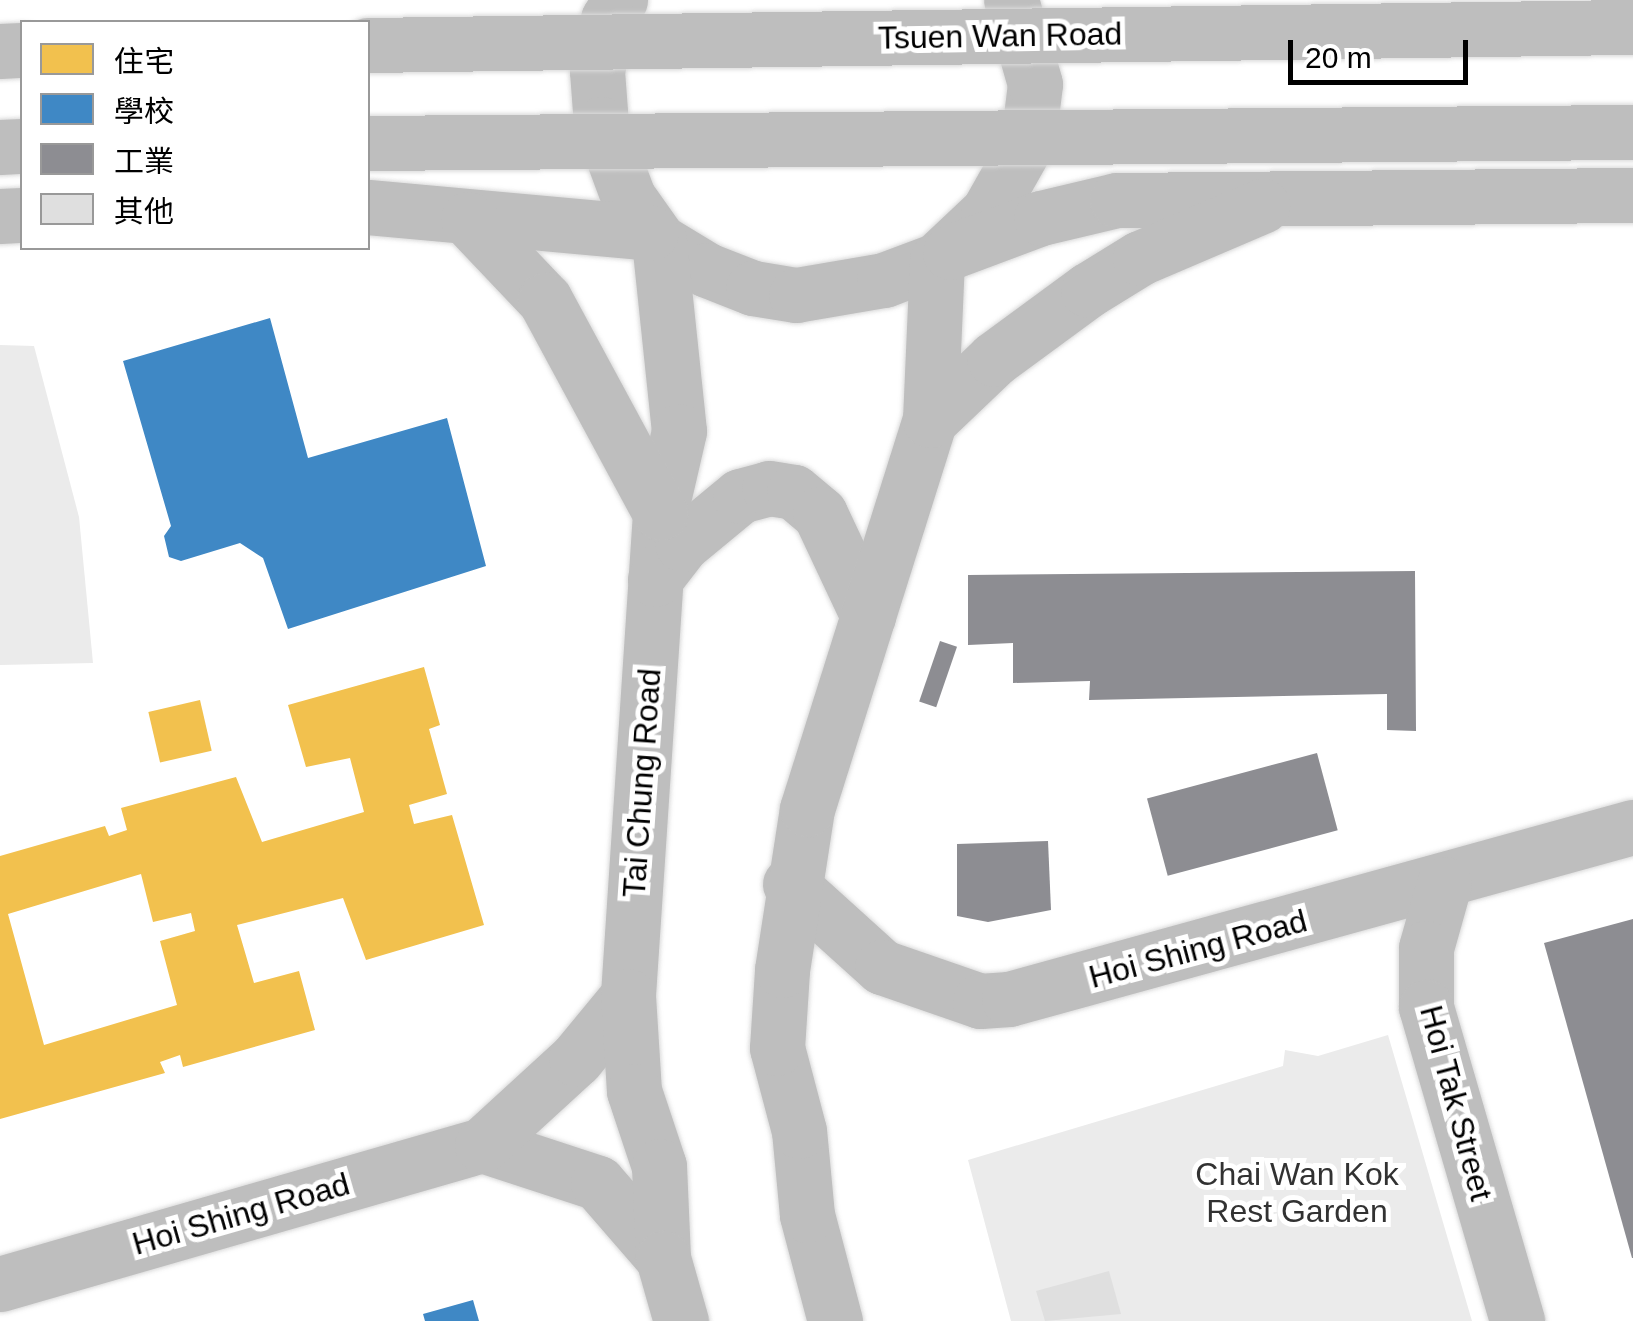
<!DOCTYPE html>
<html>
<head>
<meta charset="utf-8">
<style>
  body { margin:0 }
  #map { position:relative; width:1633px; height:1321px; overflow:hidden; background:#fff; font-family:Helvetica,"Noto Sans TC",sans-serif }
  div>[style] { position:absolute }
  .green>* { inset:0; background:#ebebeb }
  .pier>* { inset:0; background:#fff }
  .homes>* { inset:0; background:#f2c14e; transform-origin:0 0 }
  .schools>* { inset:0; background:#3f88c5 }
  .industry>* { inset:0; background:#8d8d92; transform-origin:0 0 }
  .building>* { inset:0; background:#dfdfdf }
  .roads { filter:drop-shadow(0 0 2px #dbdbdb) drop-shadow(0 0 2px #dbdbdb) }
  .minor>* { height:55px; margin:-27.5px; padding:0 27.5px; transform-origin:27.5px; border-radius:27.5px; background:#bebebe }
  .major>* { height:55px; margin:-27.5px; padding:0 27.5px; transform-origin:27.5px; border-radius:27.5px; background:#bebebe }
  .highway>* { height:55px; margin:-27.5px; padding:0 27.5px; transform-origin:27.5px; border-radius:27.5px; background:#bebebe }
  .bridges { filter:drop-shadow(0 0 2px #dbdbdb) drop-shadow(0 0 2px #dbdbdb) }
  .highway-bridge>* { height:55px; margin:-27.5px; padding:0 27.5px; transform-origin:27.5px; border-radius:27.5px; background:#bebebe }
  span { translate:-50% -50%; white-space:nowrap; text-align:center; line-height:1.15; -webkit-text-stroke:10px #fff; paint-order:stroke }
  .street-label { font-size:32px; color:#000 }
  .park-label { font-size:32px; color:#323232 }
  .legend { position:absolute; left:20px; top:20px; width:350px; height:230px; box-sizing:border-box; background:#fff; border:2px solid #999; margin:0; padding:12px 18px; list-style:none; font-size:30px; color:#000 }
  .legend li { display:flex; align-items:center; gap:20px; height:50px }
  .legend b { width:50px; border:2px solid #999 }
  .scale { position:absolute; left:1288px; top:40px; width:180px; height:45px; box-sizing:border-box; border:5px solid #000; border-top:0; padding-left:12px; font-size:30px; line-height:35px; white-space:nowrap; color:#000; -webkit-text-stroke:8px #fff; paint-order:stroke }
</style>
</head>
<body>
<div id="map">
  <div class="green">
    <i style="clip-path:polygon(0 345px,34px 346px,79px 517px,93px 663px,0 665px)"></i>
    <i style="clip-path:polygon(1388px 1035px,1472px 1321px,1011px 1321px,968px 1160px,1283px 1066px,1285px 1050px,1318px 1056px)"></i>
  </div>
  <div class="pier">
    <i style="clip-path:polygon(842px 1120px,905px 1321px,597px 1321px,559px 1195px)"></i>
  </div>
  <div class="homes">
    <i style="clip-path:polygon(evenodd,424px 667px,440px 725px,429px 729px,447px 794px,409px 805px,414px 824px,452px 815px,484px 925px,366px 960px,343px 898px,237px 925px,254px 983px,299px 971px,315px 1030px,183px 1067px,180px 1055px,160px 1062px,165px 1073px,0 1119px,0 856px,105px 826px,109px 836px,127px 830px,121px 808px,236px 777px,262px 842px,364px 812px,350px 758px,306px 767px,288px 705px,424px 667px,141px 874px,153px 922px,191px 913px,195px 931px,160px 941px,177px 1005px,44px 1045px,8px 914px,141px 874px)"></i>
    <i style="left:200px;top:700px;width:52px;height:53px;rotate:77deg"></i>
  </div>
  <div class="schools">
    <i style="clip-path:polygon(270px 318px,308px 458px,447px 418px,486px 566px,288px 629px,263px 558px,240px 543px,181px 561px,169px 557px,164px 536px,171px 526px,123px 361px)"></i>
    <i style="clip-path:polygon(473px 1300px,479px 1321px,425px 1321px,423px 1314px)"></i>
  </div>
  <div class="industry">
    <i style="clip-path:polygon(1415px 571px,1416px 731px,1387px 730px,1387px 694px,1089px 700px,1090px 681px,1013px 683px,1013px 643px,968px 645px,968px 575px)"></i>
    <i style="left:940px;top:641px;width:18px;height:64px;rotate:19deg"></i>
    <i style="left:1317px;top:753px;width:80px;height:176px;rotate:75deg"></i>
    <i style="clip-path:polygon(1048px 841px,1051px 910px,988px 922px,957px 916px,957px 844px)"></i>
    <i style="clip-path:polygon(1633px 919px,1633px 1258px,1632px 1258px,1544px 943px)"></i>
  </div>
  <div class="building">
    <i style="clip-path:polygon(1109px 1271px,1121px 1314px,1045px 1321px,1036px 1291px)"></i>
  </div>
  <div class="roads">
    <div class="minor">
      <i style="left:790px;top:884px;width:124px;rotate:42.1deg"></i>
      <i style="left:882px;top:967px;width:104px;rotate:19.1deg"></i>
      <i style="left:980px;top:1001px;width:29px;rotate:-4deg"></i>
      <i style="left:1009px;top:999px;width:647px;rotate:-15.41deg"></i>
      <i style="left:1444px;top:884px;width:66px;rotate:105.7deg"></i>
      <i style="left:1426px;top:948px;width:59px;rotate:90deg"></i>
      <i style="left:1426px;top:1007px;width:327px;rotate:73.8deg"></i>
      <i style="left:482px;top:1145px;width:122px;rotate:18.1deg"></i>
      <i style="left:598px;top:1183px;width:99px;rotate:49.1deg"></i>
      <i style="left:0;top:1284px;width:502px;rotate:-16.09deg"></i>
      <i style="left:482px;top:1145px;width:127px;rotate:-42.5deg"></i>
      <i style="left:576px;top:1059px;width:82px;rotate:-50.5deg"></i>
    </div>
    <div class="major">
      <i style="left:620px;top:0;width:22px;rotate:122deg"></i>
      <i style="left:608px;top:19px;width:53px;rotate:101.9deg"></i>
      <i style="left:597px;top:71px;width:53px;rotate:85.7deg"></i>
      <i style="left:601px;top:124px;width:78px;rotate:69.7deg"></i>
      <i style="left:628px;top:197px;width:54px;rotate:54.8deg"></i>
      <i style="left:659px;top:241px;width:56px;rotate:31.1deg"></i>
      <i style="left:707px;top:270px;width:49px;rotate:21.4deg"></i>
      <i style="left:753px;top:288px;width:44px;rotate:9.2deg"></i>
      <i style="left:796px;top:295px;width:89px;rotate:-9.7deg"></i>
      <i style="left:884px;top:280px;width:57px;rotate:-20.7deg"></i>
      <i style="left:937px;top:260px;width:70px;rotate:-43.3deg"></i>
      <i style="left:988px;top:212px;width:81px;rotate:-60.6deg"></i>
      <i style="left:1028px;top:141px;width:57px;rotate:-83deg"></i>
      <i style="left:1035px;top:84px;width:87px;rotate:-105.9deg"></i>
      <i style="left:659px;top:241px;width:191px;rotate:84deg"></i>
      <i style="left:679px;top:431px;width:84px;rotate:103deg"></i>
      <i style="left:660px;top:513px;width:484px;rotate:93.8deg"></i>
      <i style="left:628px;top:996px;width:95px;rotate:86.4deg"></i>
      <i style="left:634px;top:1091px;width:79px;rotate:71.6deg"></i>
      <i style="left:659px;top:1166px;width:92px;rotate:87.5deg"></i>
      <i style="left:663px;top:1258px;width:66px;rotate:74.1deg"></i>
      <i style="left:655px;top:579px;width:44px;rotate:-52.4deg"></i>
      <i style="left:682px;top:544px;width:75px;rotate:-39.6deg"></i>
      <i style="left:740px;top:496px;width:30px;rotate:-15deg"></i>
      <i style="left:769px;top:488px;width:25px;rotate:9deg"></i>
      <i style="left:794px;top:492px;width:34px;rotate:40deg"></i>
      <i style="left:820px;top:514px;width:113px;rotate:64.8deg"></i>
      <i style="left:835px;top:1321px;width:110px;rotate:-104.8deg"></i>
      <i style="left:807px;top:1215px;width:84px;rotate:-95.4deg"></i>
      <i style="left:799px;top:1131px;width:86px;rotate:-104.8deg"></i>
      <i style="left:777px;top:1048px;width:78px;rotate:-86.3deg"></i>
      <i style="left:782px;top:970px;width:163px;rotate:-81.2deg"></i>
      <i style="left:807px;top:809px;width:408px;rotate:-72.5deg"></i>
      <i style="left:930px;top:420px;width:160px;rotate:-87.5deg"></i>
    </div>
    <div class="highway">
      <i style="left:0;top:51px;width:22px;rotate:-3deg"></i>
      <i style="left:0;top:147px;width:22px;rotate:-3deg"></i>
      <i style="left:368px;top:207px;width:284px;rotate:5.2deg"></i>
      <i style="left:0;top:216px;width:22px;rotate:-3deg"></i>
      <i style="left:468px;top:219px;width:112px;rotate:46.5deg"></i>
      <i style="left:545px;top:300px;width:242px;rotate:61.6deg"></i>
      <i style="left:950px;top:252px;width:97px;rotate:-20.5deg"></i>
      <i style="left:1041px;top:218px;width:78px;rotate:-13.3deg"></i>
      <i style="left:1117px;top:200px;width:516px;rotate:-0.56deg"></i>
      <i style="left:930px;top:420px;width:88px;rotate:-43.6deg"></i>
      <i style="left:994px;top:359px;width:117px;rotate:-36.3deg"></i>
      <i style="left:1088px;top:290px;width:61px;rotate:-31.6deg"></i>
      <i style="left:1140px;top:258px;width:133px;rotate:-23.1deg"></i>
    </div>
  </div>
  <div class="bridges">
    <div class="highway-bridge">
      <i style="left:368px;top:45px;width:1265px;rotate:-0.82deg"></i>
      <i style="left:368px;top:143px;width:1265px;rotate:-0.5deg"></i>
    </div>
  </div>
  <div class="street-label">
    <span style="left:1000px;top:36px;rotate:-1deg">Tsuen Wan Road</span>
    <span style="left:642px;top:783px;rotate:-86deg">Tai Chung Road</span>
    <span style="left:1198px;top:949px;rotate:-15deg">Hoi Shing Road</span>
    <span style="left:1456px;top:1103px;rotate:75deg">Hoi Tak Street</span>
    <span style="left:241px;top:1214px;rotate:-16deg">Hoi Shing Road</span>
  </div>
  <div class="park-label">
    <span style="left:1297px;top:1193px">Chai Wan Kok<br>Rest Garden</span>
  </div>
  <ul class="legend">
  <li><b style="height:28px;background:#f2c14e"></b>住宅</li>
  <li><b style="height:28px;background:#3f88c5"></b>學校</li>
  <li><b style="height:28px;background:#8d8d92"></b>工業</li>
  <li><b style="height:28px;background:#dfdfdf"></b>其他</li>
  </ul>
  <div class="scale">20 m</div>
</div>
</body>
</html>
